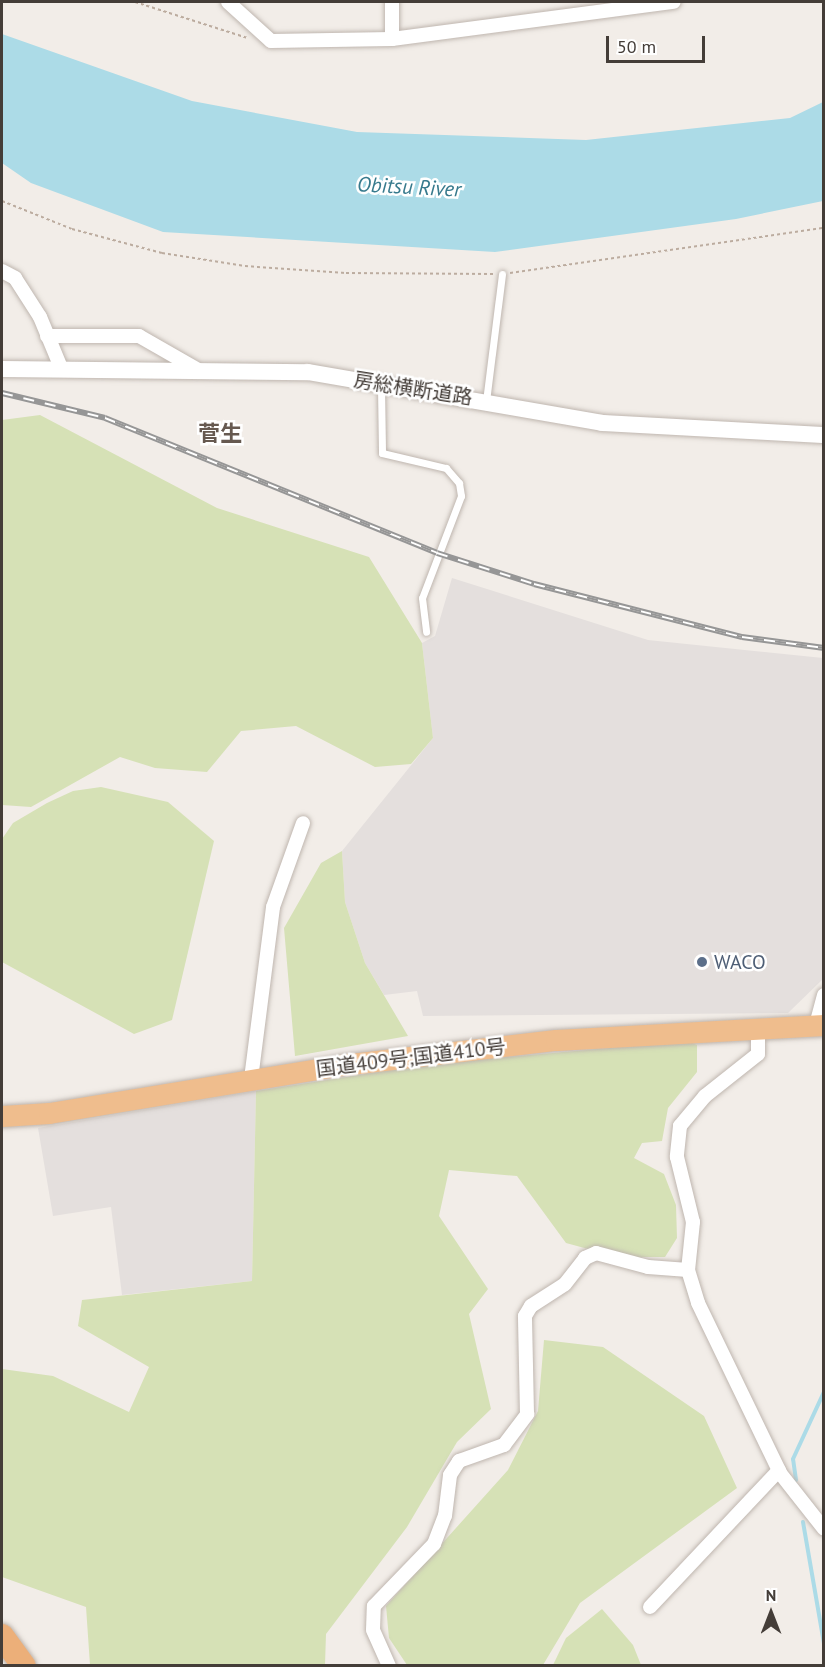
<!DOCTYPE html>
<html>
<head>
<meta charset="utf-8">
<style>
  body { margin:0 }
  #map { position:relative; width:825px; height:1667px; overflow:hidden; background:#f2ede8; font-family:"PT Sans","Noto Sans JP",sans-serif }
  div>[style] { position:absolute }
  .industrial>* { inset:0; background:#e4dfdd }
  .green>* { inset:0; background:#d6e1b6 }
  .water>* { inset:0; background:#acdbe7 }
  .stream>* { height:4px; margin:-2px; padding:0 2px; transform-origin:2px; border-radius:2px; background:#acdbe7 }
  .path>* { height:2px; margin-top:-1px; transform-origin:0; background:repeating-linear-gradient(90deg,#bcac9f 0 3px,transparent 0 6px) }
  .roads { filter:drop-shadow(0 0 2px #bfb6af) drop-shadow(0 0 2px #bfb6af) }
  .service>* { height:7px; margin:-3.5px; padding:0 3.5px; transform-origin:3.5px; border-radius:3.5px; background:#fff }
  .minor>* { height:14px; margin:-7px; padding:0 7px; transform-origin:7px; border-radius:7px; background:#fff }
  .tertiary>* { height:16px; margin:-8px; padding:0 8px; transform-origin:8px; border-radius:8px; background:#fff }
  .trunk>* { height:21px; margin:-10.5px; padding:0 10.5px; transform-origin:10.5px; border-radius:10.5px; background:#efbd8d }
  .motorway>* { height:24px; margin:-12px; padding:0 12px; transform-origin:12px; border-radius:12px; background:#ecaf79 }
  .rail>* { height:6px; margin-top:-3px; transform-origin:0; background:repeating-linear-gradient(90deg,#fff 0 11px,#969696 0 22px); box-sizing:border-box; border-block:2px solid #969696 }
  .dots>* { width:16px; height:16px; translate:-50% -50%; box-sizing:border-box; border:3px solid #fff; border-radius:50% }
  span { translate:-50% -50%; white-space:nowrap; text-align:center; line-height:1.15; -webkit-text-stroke:5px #fff; paint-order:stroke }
  .street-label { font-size:20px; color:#443d38 }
  .service-label { font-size:20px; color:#4e5e75 }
  .left { translate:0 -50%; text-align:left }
  .water-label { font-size:21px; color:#377a8d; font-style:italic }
  .quarter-label { font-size:22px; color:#665950; font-weight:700 }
  .frame { position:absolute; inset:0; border:3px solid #443d38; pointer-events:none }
  .north { position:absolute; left:741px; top:1583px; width:60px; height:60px; -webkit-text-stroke:4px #fff; paint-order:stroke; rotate:0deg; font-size:16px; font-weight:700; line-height:24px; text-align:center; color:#443d38 }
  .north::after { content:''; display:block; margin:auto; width:21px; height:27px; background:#443d38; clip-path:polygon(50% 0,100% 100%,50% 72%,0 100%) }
  .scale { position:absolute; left:606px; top:36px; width:99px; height:27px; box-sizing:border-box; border:3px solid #443d38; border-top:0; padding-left:8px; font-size:18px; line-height:21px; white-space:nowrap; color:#443d38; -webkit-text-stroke:4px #fff; paint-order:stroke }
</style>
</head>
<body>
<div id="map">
  <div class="industrial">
    <i style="clip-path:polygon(452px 578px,648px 640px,823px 658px,823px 979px,788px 1013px,423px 1016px,417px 991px,384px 995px,365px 963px,345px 902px,342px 851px,433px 738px,422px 643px,435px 636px)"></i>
    <i style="clip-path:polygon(256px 1091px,252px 1281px,122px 1295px,111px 1207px,53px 1216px,38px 1128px)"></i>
  </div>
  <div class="green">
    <i style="clip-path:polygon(40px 415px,217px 508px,369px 557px,422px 643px,433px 738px,411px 764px,375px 767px,296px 726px,241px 731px,207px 772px,155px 768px,120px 757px,31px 807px,2px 805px,2px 420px)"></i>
    <i style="clip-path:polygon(101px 787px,168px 802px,214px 841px,172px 1020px,134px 1034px,2px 962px,2px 839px,13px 823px,47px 803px,73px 791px)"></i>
    <i style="clip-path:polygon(342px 851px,345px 902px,365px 963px,408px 1036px,295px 1056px,284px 928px,321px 863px)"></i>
    <i style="clip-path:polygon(687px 1041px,697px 1045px,697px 1072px,668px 1108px,662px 1141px,642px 1143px,634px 1158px,664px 1174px,676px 1205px,677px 1238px,665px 1257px,642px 1257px,636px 1262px,566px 1243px,517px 1176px,449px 1170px,439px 1216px,488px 1289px,469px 1314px,491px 1409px,457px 1442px,407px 1527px,326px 1634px,325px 1665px,90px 1665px,86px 1607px,2px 1577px,2px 1369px,53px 1376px,129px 1412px,149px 1367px,78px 1326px,82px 1300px,252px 1281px,256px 1091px,430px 1064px)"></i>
    <i style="clip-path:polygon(544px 1340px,603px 1347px,704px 1416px,737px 1488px,580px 1603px,543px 1665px,407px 1665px,389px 1638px,386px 1606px,508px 1470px,538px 1411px)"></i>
    <i style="clip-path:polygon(602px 1609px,633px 1645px,641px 1665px,553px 1665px,566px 1638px)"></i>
  </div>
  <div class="water">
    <i style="clip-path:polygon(2px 34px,192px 101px,357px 132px,586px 140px,790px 118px,823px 102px,823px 201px,736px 219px,495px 252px,163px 232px,31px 183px,2px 163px)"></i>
  </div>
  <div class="stream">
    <i style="left:796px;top:1480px;width:21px;rotate:-98deg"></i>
    <i style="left:793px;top:1459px;width:74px;rotate:-65.2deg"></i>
    <i style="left:803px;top:1522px;width:124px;rotate:80.2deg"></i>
  </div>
  <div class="path">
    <i style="left:135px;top:2px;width:119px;rotate:17.7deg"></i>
    <i style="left:2px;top:201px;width:75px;rotate:21.8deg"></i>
    <i style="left:72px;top:229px;width:93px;rotate:14.9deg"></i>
    <i style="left:162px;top:253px;width:84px;rotate:8.9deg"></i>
    <i style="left:245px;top:266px;width:101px;rotate:4deg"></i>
    <i style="left:346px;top:273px;width:147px;rotate:0.4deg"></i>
    <i style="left:510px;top:273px;width:317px;rotate:-8.2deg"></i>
  </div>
  <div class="roads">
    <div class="service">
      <i style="left:381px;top:387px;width:66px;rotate:89.1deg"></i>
      <i style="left:382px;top:453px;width:66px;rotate:13.2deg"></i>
      <i style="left:446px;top:468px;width:20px;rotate:49deg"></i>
      <i style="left:459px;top:483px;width:13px;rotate:81deg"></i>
      <i style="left:461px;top:496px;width:109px;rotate:110.9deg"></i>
      <i style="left:422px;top:598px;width:34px;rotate:83deg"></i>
      <i style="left:486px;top:401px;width:128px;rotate:-82.8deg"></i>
    </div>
    <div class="minor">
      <i style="left:228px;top:2px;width:58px;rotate:42.2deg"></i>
      <i style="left:271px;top:41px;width:121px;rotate:-0.9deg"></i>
      <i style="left:392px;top:39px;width:284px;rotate:-7.5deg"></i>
      <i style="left:392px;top:2px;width:37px;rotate:90deg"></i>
      <i style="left:2px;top:271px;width:15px;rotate:28deg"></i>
      <i style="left:15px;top:278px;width:46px;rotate:57.3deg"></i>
      <i style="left:40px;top:317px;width:57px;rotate:67.5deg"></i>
      <i style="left:47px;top:336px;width:92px"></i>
      <i style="left:139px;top:336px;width:70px;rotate:29.8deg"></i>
      <i style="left:816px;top:1025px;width:31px;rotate:-75deg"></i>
      <i style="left:758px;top:1029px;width:25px;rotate:90deg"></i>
      <i style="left:758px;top:1054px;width:68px;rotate:141.6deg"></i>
      <i style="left:705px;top:1096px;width:39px;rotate:130deg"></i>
      <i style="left:680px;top:1126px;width:31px;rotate:96deg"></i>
      <i style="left:677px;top:1157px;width:67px;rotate:76.2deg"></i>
      <i style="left:693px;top:1222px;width:48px;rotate:95.9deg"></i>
      <i style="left:688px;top:1270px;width:34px;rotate:73deg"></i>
      <i style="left:698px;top:1303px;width:189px;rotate:64.2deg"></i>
      <i style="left:780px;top:1473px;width:71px;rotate:51.8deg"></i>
      <i style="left:251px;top:1079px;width:173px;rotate:-82.7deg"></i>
      <i style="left:273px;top:907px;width:89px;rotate:-70.3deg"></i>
      <i style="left:650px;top:1607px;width:188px;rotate:-46.7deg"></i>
      <i style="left:389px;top:1666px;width:39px;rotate:-114deg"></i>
      <i style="left:373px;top:1630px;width:24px;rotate:-88deg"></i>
      <i style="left:374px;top:1606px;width:86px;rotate:-45.9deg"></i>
      <i style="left:434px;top:1544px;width:30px;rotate:-69deg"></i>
      <i style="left:445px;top:1516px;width:41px;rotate:-83deg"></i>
      <i style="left:450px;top:1475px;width:17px;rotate:-57deg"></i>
      <i style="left:459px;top:1461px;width:48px;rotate:-19.6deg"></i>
      <i style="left:504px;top:1445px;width:39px;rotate:-53deg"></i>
      <i style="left:527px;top:1414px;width:98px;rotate:-91.2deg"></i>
      <i style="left:525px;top:1316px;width:12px;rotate:-59deg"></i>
      <i style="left:531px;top:1306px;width:40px;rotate:-32.9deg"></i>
      <i style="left:565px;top:1284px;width:33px;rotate:-52deg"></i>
      <i style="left:585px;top:1258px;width:12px;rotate:-24deg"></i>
      <i style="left:596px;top:1253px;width:54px;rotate:15.1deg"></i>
      <i style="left:648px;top:1267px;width:40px;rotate:4.3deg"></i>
    </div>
    <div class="tertiary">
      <i style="left:2px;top:369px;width:306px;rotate:0.6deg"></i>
      <i style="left:308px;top:372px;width:298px;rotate:9.8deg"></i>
      <i style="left:602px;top:423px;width:222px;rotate:3.1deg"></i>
    </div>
    <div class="trunk">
      <i style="left:2px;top:1116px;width:47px;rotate:-3.7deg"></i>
      <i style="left:49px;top:1113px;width:297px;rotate:-9.3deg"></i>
      <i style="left:342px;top:1065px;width:215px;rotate:-6.7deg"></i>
      <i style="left:556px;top:1040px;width:268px;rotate:-3.2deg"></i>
    </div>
    <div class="motorway">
      <i style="left:2px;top:1636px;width:37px;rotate:54deg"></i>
    </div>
  </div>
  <div class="rail">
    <i style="left:2px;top:393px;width:106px;rotate:13.6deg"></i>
    <i style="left:105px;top:418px;width:358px;rotate:22.1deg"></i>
    <i style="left:437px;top:553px;width:102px;rotate:17.7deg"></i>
    <i style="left:534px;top:584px;width:215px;rotate:14.3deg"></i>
    <i style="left:742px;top:637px;width:83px;rotate:7.6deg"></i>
  </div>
  <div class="dots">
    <i style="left:702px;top:962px;background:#5c6f8a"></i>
  </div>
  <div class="street-label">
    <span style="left:413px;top:389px;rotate:9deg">房総横断道路</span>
    <span style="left:411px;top:1058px;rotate:-7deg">国道409号;国道410号</span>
  </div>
  <div class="service-label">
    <span class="left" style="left:714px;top:962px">WACO</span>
  </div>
  <div class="water-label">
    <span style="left:409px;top:187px;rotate:3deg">Obitsu River</span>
  </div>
  <div class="quarter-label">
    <span style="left:220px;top:434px">菅生</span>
  </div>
  <div class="frame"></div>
  <div class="north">N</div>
  <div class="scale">50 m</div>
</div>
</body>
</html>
